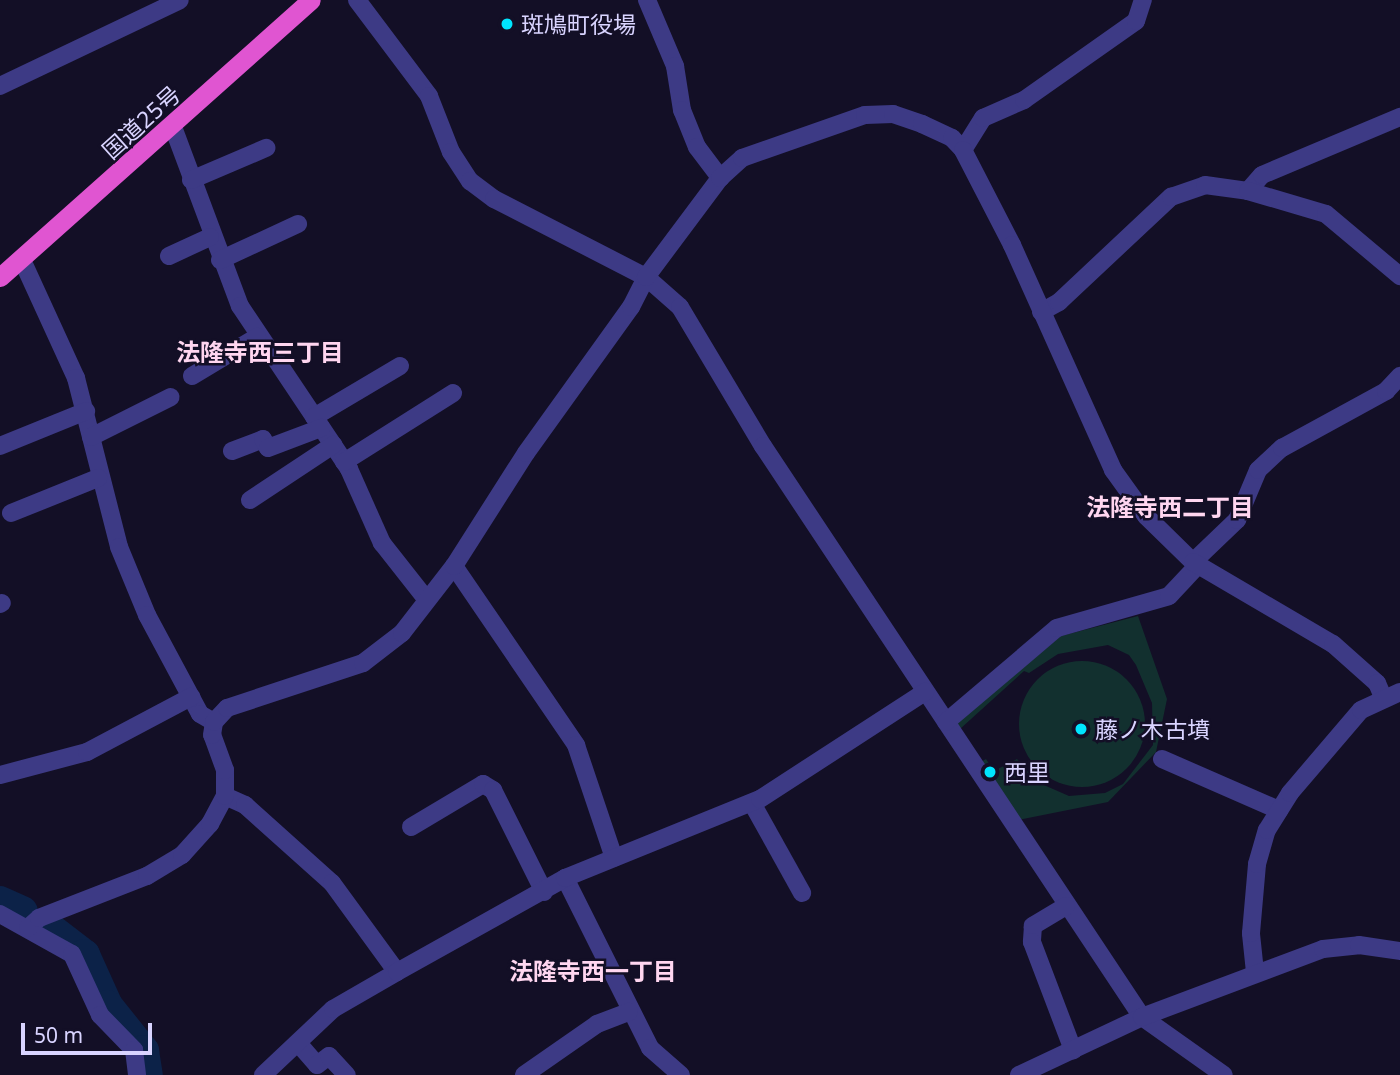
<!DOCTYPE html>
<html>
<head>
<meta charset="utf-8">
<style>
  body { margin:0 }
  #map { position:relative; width:1400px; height:1075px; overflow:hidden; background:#130f26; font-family:"Noto Sans","Noto Sans JP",sans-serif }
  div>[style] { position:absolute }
  .green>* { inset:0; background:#12302f }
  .round { border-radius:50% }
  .river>* { height:32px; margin:-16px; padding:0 16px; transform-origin:16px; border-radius:16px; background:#0c2248 }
  .minor>* { height:18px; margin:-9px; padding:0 9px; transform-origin:9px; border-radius:9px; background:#3d3a85 }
  .trunk>* { height:19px; margin:-9.5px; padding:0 9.5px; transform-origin:9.5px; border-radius:9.5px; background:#e055d1 }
  .dots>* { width:19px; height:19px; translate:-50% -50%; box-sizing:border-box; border:4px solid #130f26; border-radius:50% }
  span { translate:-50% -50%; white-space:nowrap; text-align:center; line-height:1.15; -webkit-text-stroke:5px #130f26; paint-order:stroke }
  .poi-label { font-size:23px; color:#d9d4ff }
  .left { translate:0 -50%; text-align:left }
  .street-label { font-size:23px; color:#d9d4ff }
  .neighbourhood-label { font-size:24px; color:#ffd6f0; font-weight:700 }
  .scale { position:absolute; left:21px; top:1023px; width:131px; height:32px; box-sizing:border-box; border:4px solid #d9d4ff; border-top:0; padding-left:9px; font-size:21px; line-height:24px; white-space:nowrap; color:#d9d4ff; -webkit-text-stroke:5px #130f26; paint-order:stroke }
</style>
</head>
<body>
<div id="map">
  <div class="green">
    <i style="clip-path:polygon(1138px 616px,1167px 699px,1156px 752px,1108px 802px,1018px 820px,981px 762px,986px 759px,994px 771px,1017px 759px,1037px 782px,1069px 796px,1105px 793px,1123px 784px,1153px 745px,1152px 703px,1136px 665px,1129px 655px,1108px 645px,1058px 654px,1029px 673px,1024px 671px,960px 729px,956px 724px,1061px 636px)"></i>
    <i class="round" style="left:1019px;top:661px;width:126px;height:126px"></i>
  </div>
  <div class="river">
    <i style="left:0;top:902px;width:24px;rotate:24deg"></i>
    <i style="left:50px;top:929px;width:43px;rotate:37.4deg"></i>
    <i style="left:84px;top:955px;width:56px;rotate:65.7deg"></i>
    <i style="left:107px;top:1006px;width:58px;rotate:51.3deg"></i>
    <i style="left:143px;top:1051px;width:24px;rotate:81deg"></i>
  </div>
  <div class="minor">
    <i style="left:357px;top:0;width:120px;rotate:53.1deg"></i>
    <i style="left:429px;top:96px;width:60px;rotate:68.6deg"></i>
    <i style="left:451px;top:152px;width:35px;rotate:57deg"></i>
    <i style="left:470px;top:181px;width:30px;rotate:37deg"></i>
    <i style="left:494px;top:199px;width:171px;rotate:27.2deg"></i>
    <i style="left:646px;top:277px;width:45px;rotate:41.4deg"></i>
    <i style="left:680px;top:307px;width:162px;rotate:59.2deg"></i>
    <i style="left:763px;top:446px;width:685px;rotate:56.43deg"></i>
    <i style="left:1142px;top:1017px;width:100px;rotate:35.3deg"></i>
    <i style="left:647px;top:0;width:72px;rotate:67deg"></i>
    <i style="left:675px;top:66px;width:45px;rotate:81deg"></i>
    <i style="left:682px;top:110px;width:40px;rotate:68deg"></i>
    <i style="left:697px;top:147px;width:39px;rotate:53deg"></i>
    <i style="left:0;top:86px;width:199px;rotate:-25.5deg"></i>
    <i style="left:173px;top:127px;width:191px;rotate:69.5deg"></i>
    <i style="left:240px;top:306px;width:196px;rotate:56.2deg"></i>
    <i style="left:349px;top:469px;width:81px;rotate:66deg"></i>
    <i style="left:382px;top:543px;width:71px;rotate:51.8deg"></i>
    <i style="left:963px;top:150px;width:38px;rotate:-58deg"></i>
    <i style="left:983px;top:118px;width:45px;rotate:-23.7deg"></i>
    <i style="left:1024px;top:100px;width:137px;rotate:-35.2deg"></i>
    <i style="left:1136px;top:21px;width:22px;rotate:-72deg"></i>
    <i style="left:191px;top:180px;width:82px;rotate:-23.1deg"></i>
    <i style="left:1248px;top:191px;width:21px;rotate:-49deg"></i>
    <i style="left:1262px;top:175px;width:150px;rotate:-22.8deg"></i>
    <i style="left:169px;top:256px;width:45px;rotate:-24.9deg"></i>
    <i style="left:22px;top:260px;width:130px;rotate:65.4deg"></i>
    <i style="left:76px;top:378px;width:174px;rotate:75.7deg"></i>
    <i style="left:119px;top:547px;width:74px;rotate:67.6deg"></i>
    <i style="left:147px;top:615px;width:112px;rotate:61.8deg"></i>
    <i style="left:200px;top:714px;width:16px;rotate:30deg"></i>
    <i style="left:220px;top:260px;width:86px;rotate:-24.8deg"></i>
    <i style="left:1041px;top:312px;width:21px;rotate:-29deg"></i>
    <i style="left:1059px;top:302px;width:154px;rotate:-43.2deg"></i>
    <i style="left:1171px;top:197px;width:36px;rotate:-19deg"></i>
    <i style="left:1205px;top:185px;width:43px;rotate:7.9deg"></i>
    <i style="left:1248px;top:191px;width:81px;rotate:16.4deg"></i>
    <i style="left:1326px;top:214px;width:97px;rotate:40deg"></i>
    <i style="left:192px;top:376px;width:76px;rotate:-31deg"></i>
    <i style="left:314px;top:417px;width:100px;rotate:-30.7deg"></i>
    <i style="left:91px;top:437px;width:89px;rotate:-26.6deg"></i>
    <i style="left:0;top:446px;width:93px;rotate:-22.1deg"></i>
    <i style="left:232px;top:451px;width:33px;rotate:-21deg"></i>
    <i style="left:263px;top:439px;width:10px;rotate:61deg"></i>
    <i style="left:268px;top:448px;width:57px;rotate:-20.7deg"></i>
    <i style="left:344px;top:462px;width:129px;rotate:-32.3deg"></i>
    <i style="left:250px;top:500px;width:100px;rotate:-33.5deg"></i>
    <i style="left:11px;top:513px;width:94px;rotate:-21.9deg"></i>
    <i style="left:1193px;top:562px;width:61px;rotate:-43.7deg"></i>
    <i style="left:1237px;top:520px;width:54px;rotate:-67.2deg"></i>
    <i style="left:1258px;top:470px;width:33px;rotate:-43deg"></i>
    <i style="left:1282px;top:448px;width:119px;rotate:-28.7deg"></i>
    <i style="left:1386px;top:391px;width:21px;rotate:-47deg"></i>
    <i style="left:454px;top:566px;width:217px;rotate:55.7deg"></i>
    <i style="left:576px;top:745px;width:119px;rotate:71.4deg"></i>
    <i style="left:0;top:604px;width:2px;rotate:-27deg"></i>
    <i style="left:946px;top:722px;width:145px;rotate:-40.3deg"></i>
    <i style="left:1057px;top:628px;width:116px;rotate:-15.9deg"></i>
    <i style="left:1169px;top:596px;width:42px;rotate:-46.9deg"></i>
    <i style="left:1162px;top:759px;width:128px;rotate:23.6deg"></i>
    <i style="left:0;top:775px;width:90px;rotate:-14.8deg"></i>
    <i style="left:87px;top:752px;width:118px;rotate:-27.9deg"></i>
    <i style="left:225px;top:796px;width:22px;rotate:24deg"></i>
    <i style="left:245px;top:805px;width:117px;rotate:41.9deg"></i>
    <i style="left:332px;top:883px;width:110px;rotate:53.9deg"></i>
    <i style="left:752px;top:803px;width:103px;rotate:60.9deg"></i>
    <i style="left:411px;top:827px;width:84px;rotate:-30.8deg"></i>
    <i style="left:483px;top:784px;width:12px;rotate:31deg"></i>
    <i style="left:493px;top:790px;width:114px;rotate:63.4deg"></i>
    <i style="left:565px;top:878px;width:190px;rotate:63.4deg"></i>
    <i style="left:650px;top:1048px;width:41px;rotate:41.1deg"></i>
    <i style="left:1066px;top:906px;width:39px;rotate:149deg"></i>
    <i style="left:1033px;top:926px;width:16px;rotate:94deg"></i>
    <i style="left:1032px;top:942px;width:116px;rotate:69.2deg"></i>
    <i style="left:0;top:914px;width:82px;rotate:29.1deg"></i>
    <i style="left:72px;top:954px;width:67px;rotate:65.3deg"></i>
    <i style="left:100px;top:1015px;width:49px;rotate:45.8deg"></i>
    <i style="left:134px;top:1050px;width:25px;rotate:83deg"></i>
    <i style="left:28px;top:928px;width:15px;rotate:-42deg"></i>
    <i style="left:39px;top:918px;width:116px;rotate:-21.3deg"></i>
    <i style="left:147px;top:876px;width:41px;rotate:-31deg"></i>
    <i style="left:182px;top:855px;width:42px;rotate:-47.9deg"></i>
    <i style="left:210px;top:824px;width:32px;rotate:-62deg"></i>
    <i style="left:225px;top:796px;width:26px;rotate:-90deg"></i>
    <i style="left:225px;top:770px;width:37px;rotate:-110deg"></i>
    <i style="left:212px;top:735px;width:13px;rotate:-81deg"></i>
    <i style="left:214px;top:722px;width:19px;rotate:-47deg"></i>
    <i style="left:227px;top:708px;width:143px;rotate:-18.3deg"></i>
    <i style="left:363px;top:663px;width:49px;rotate:-37.6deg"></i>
    <i style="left:402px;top:633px;width:85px;rotate:-52.2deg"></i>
    <i style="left:454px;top:566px;width:134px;rotate:-57.5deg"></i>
    <i style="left:526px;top:453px;width:180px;rotate:-54.3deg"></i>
    <i style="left:631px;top:307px;width:34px;rotate:-63deg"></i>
    <i style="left:646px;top:277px;width:124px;rotate:-53.2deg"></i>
    <i style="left:720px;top:178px;width:30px;rotate:-42deg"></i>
    <i style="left:742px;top:158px;width:130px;rotate:-19.3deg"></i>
    <i style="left:865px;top:115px;width:28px;rotate:-2deg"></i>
    <i style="left:893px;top:114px;width:31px;rotate:19deg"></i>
    <i style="left:922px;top:124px;width:33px;rotate:25deg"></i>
    <i style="left:952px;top:138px;width:16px;rotate:47deg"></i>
    <i style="left:963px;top:150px;width:107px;rotate:62.7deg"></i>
    <i style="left:1012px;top:245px;width:247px;rotate:65.8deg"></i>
    <i style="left:1113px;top:470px;width:57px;rotate:54.3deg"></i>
    <i style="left:1146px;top:516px;width:66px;rotate:44.4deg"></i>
    <i style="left:1193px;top:562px;width:162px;rotate:30.4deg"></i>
    <i style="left:1333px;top:644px;width:59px;rotate:41.6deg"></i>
    <i style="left:1377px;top:683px;width:15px;rotate:67deg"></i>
    <i style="left:1255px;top:972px;width:39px;rotate:-96deg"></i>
    <i style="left:1251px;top:933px;width:69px;rotate:-85deg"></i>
    <i style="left:1257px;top:864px;width:35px;rotate:-74deg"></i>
    <i style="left:1267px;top:830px;width:44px;rotate:-58.1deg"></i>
    <i style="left:1290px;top:793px;width:109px;rotate:-49.5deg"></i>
    <i style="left:1361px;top:710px;width:43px;rotate:-24.8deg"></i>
    <i style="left:298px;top:1043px;width:29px;rotate:49deg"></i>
    <i style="left:317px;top:1065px;width:15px;rotate:-37deg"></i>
    <i style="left:329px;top:1056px;width:26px;rotate:47deg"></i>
    <i style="left:263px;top:1075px;width:96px;rotate:-43.3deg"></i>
    <i style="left:333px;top:1009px;width:74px;rotate:-30deg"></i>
    <i style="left:397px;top:972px;width:193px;rotate:-29.2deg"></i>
    <i style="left:565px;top:878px;width:210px;rotate:-22.1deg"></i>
    <i style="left:760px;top:799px;width:197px;rotate:-33deg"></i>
    <i style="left:524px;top:1075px;width:89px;rotate:-34.9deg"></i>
    <i style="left:597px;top:1024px;width:34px;rotate:-21deg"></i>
    <i style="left:1019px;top:1075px;width:136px;rotate:-25.2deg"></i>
    <i style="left:1142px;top:1017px;width:193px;rotate:-20.6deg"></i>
    <i style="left:1323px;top:949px;width:36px;rotate:-6deg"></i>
    <i style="left:1359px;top:945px;width:41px;rotate:8.3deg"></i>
  </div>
  <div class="trunk">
    <i style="left:0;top:277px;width:416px;rotate:-41.7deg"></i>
  </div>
  <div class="dots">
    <i style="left:507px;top:24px;background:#00e5ff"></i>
    <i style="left:1081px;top:729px;background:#00e5ff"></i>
    <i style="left:990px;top:772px;background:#00e5ff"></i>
  </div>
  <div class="poi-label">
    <span class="left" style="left:521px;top:24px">斑鳩町役場</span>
    <span class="left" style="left:1095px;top:729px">藤ノ木古墳</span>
    <span class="left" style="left:1004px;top:772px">西里</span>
  </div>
  <div class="street-label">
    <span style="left:141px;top:122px;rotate:-42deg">国道25号</span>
  </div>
  <div class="neighbourhood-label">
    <span style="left:260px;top:352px">法隆寺西三丁目</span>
    <span style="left:1170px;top:507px">法隆寺西二丁目</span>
    <span style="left:593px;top:971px">法隆寺西一丁目</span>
  </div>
  <div class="scale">50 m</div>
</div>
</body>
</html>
